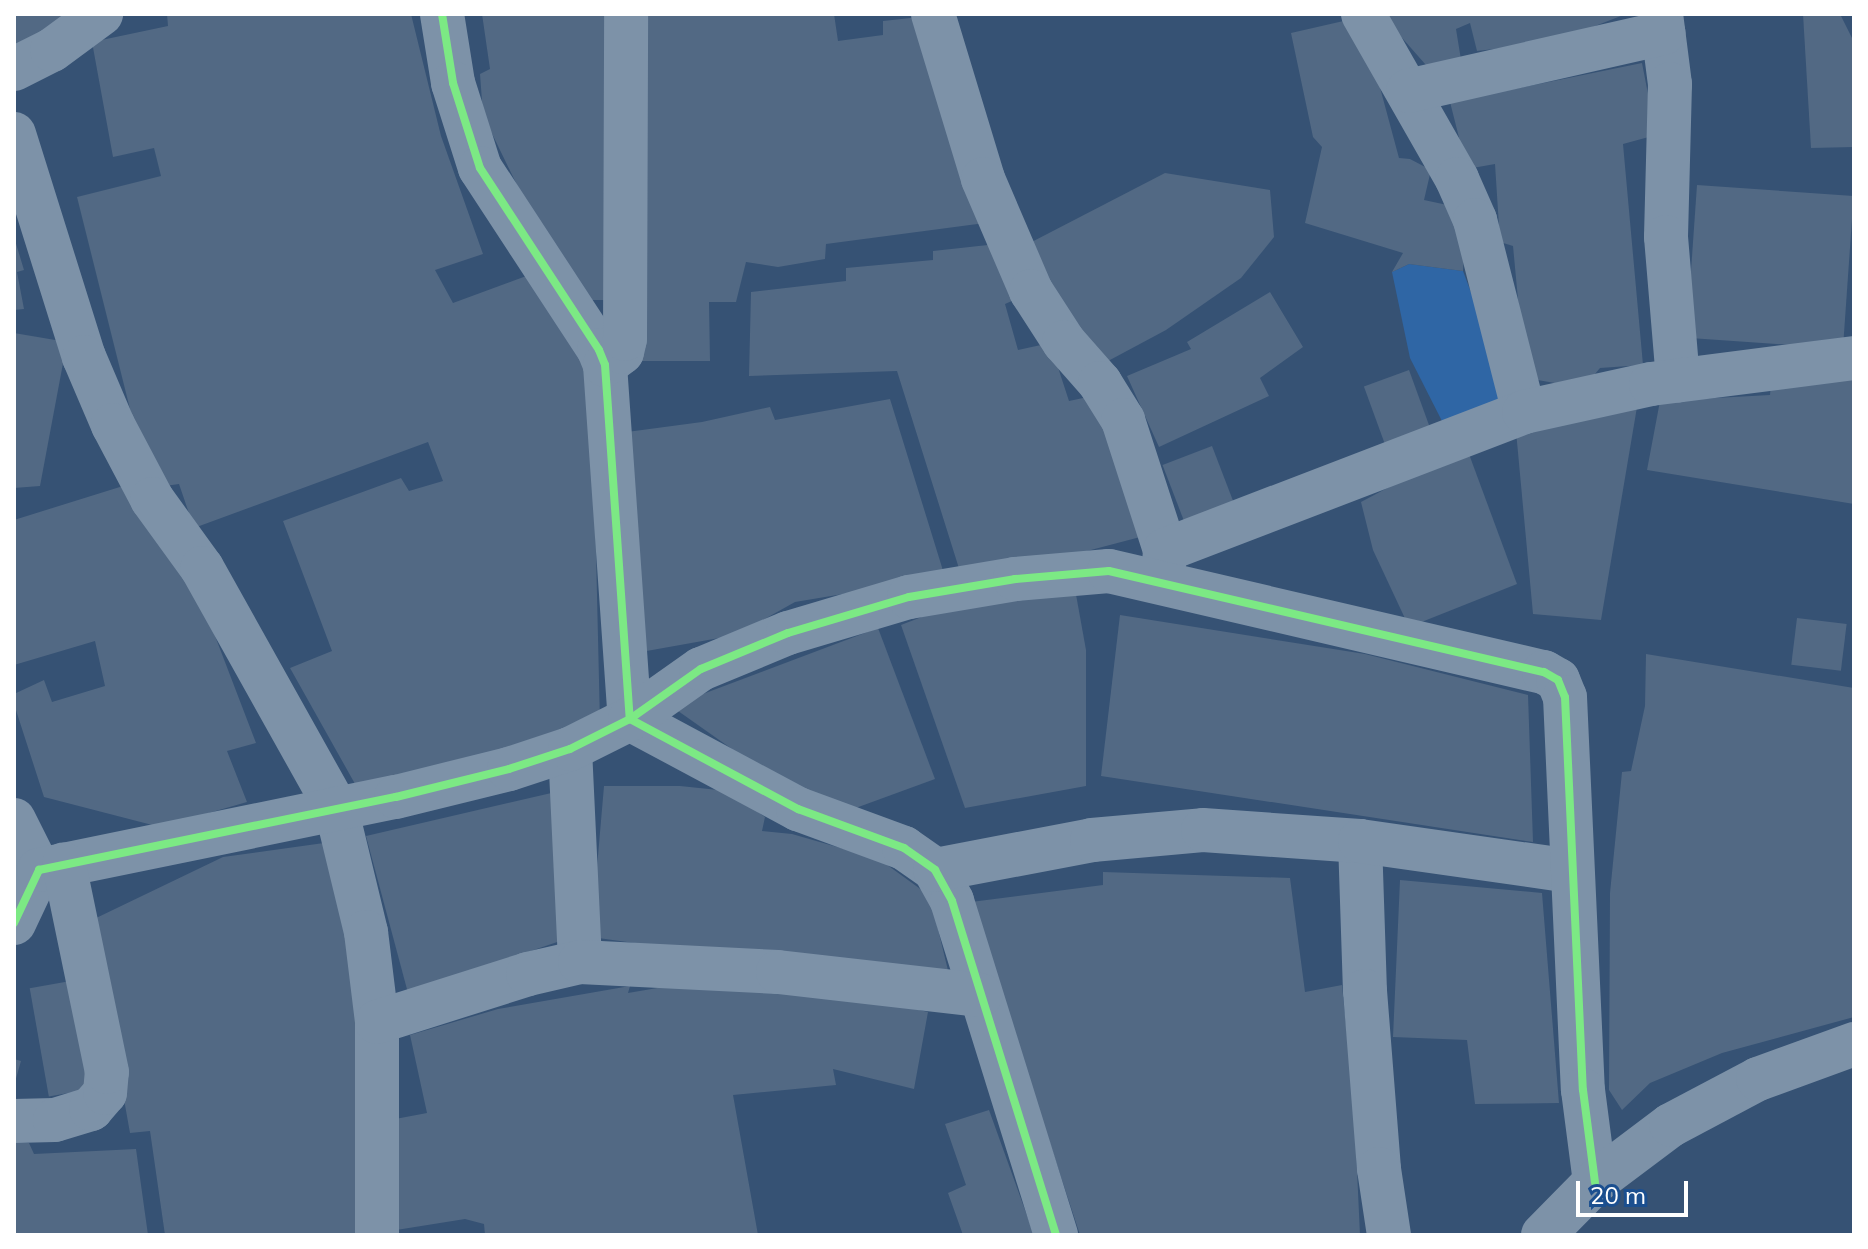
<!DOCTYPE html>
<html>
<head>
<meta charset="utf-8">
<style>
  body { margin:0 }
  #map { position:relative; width:1868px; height:1249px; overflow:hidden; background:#365274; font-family:Mulish,sans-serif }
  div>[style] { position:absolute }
  .green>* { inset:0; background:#2f66a5 }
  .building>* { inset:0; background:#526984; transform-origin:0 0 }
  .minor>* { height:44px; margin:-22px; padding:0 22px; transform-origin:22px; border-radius:22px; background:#7d92a8 }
  .cycleway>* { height:8px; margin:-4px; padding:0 4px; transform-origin:4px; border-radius:4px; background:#7ce984 }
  span { translate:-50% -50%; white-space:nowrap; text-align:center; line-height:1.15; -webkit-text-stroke:7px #1b4f8f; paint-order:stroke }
  .frame { position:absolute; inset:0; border:16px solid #fff; pointer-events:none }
  .scale { position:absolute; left:1576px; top:1181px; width:112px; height:36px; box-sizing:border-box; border:4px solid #fff; border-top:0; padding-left:10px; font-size:24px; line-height:28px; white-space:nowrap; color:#fff; -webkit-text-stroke:6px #1b4f8f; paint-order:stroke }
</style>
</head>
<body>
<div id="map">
  <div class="green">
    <i style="clip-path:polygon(1409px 264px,1463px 271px,1510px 396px,1444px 425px,1410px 358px,1392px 272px)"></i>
  </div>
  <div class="building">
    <i style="clip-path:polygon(14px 14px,75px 14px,14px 46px)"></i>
    <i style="clip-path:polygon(167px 14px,411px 14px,441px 136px,483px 254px,435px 270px,453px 303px,529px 275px,573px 336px,592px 381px,600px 723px,359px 791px,290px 668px,332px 651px,283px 521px,401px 478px,409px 491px,443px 481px,428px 442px,194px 528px,179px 484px,165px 486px,134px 425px,77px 197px,161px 176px,154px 148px,113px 157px,92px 42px,168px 26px)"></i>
    <i style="clip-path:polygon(482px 14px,614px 14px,616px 300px,587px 300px,547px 247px,483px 115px,480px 74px,490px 69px)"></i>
    <i style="clip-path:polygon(642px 14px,834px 14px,838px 41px,883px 35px,883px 21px,929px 16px,985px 223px,826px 244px,825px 259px,778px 267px,746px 262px,736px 302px,709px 302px,710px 361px,639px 361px)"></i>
    <i style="clip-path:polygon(1381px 14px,1626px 14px,1554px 42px,1477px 51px,1470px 23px,1456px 29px,1462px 66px,1433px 73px)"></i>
    <i style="clip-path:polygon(1803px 14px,1840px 14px,1854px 42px,1854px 147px,1811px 148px)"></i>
    <i style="clip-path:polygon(1361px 17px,1399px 158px,1410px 159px,1431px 170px,1424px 200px,1466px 209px,1463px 271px,1409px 264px,1392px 272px,1403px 253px,1305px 223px,1322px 147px,1313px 137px,1291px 33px)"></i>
    <i style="clip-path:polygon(1642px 63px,1656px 135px,1623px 144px,1643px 365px,1600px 368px,1583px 388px,1532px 379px,1519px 310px,1513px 246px,1500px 242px,1495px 164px,1467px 169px,1450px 102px)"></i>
    <i style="clip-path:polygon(1165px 173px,1270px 190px,1274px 237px,1241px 278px,1166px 330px,1095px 368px,1022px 247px)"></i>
    <i style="left:1697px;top:185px;width:157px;height:153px;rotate:4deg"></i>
    <i style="clip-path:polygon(14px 237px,24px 270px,17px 272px,24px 309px,14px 310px)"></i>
    <i style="clip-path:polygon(997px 244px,1023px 296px,1005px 304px,1018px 350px,1050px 343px,1069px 401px,1097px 395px,1144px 536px,1034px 565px,962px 578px,897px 371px,749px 376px,751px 292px,846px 281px,846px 268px,933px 260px,933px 251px)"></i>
    <i style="clip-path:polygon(1270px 292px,1303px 347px,1260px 378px,1269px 396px,1159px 447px,1127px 376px,1191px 349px,1187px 342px)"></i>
    <i style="clip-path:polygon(14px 333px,67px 342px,40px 486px,14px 488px)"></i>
    <i style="left:1409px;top:370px;width:64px;height:48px;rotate:70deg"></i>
    <i style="clip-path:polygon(1854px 372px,1854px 504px,1647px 470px,1660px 401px,1770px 395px,1771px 382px)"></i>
    <i style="clip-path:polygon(890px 399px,945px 577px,795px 602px,736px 635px,641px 652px,627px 432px,702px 422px,770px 407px,775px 420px)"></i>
    <i style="clip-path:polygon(1637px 407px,1601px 620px,1533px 614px,1516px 431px)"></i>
    <i style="left:1212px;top:446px;width:64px;height:53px;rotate:69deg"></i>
    <i style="clip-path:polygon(1466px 446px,1517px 584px,1409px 627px,1373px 550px,1361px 502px)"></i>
    <i style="clip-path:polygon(123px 486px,207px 615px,256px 743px,227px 751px,247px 802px,160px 827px,44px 797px,14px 704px,14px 694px,44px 680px,52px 702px,105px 686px,95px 641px,14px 665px,14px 520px)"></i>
    <i style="clip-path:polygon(1075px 589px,1086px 650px,1086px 786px,965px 808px,901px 625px,937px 611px)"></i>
    <i style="clip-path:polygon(1120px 615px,1365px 654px,1528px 695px,1533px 842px,1101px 776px)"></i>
    <i style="left:1797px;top:618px;width:50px;height:47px;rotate:7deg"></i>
    <i style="clip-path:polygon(878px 628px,935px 779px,853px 809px,800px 797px,671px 706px)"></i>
    <i style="clip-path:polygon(1646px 654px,1854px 688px,1854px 1017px,1722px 1053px,1650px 1083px,1622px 1110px,1609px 1090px,1610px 893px,1622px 772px,1631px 771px,1645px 706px)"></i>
    <i style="clip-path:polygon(604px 786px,680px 786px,728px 791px,765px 817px,762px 831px,792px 834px,879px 859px,930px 896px,952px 987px,591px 937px)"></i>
    <i style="clip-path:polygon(560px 791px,569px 938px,408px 993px,366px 836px)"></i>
    <i style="clip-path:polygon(331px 842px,358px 990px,357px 1235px,165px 1235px,150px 1131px,130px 1133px,92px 920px,223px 857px)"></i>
    <i style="clip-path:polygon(1103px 872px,1290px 878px,1305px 992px,1342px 985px,1354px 1105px,1360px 1235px,1080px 1235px,971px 902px,1103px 885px)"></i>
    <i style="clip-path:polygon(1400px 880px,1542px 893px,1559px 1103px,1475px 1104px,1467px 1040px,1393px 1037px)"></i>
    <i style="left:76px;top:980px;width:110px;height:47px;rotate:80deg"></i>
    <i style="clip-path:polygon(630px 986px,628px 993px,669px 986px,854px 995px,928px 1012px,914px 1089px,833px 1069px,836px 1085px,733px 1095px,758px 1235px,485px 1235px,484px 1224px,465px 1219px,390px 1231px,390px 1120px,427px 1113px,410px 1035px,498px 1009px)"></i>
    <i style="clip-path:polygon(14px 1059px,21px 1061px,15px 1082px,14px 1082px)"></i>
    <i style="clip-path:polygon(989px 1110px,1034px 1235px,963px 1235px,948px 1193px,966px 1185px,945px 1124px)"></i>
    <i style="clip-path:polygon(14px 1142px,29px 1143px,34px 1154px,136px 1149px,148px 1235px,14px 1235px)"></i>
  </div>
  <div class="minor">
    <i style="left:442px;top:14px;width:70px;rotate:80.9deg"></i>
    <i style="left:453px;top:83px;width:89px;rotate:72.4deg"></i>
    <i style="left:480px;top:168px;width:217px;rotate:56.8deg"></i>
    <i style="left:599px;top:350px;width:16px;rotate:68deg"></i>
    <i style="left:605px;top:365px;width:355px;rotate:86deg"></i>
    <i style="left:630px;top:719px;width:191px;rotate:28.2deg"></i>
    <i style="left:798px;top:809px;width:113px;rotate:20.2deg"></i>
    <i style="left:904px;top:848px;width:38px;rotate:35deg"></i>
    <i style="left:935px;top:870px;width:35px;rotate:61deg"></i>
    <i style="left:952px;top:901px;width:350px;rotate:72.7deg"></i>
    <i style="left:933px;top:14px;width:172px;rotate:73.1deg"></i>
    <i style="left:983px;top:179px;width:122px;rotate:66.8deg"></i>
    <i style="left:1031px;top:291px;width:61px;rotate:57.1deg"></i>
    <i style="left:1064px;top:342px;width:55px;rotate:48.7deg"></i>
    <i style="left:1100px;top:383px;width:44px;rotate:58.1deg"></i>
    <i style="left:1123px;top:420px;width:137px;rotate:72.1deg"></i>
    <i style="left:1165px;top:550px;width:27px;rotate:94deg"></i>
    <i style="left:1363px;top:14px;width:190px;rotate:60.3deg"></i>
    <i style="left:1457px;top:179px;width:45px;rotate:66.3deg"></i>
    <i style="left:1475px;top:220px;width:198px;rotate:75.7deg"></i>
    <i style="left:1661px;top:14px;width:71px;rotate:82.7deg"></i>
    <i style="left:1670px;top:84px;width:153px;rotate:91.5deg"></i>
    <i style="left:1666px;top:237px;width:144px;rotate:85.2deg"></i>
    <i style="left:14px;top:69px;width:42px;rotate:-26.6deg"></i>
    <i style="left:52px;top:50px;width:61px;rotate:-36.3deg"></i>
    <i style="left:1408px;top:91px;width:262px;rotate:-12.8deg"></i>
    <i style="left:14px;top:134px;width:234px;rotate:72.6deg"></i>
    <i style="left:84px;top:357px;width:74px;rotate:66.9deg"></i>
    <i style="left:113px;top:425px;width:84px;rotate:62.2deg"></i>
    <i style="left:152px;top:499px;width:85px;rotate:54.1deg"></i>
    <i style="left:202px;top:568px;width:275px;rotate:60.8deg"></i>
    <i style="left:336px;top:808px;width:128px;rotate:76.4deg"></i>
    <i style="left:366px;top:932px;width:91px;rotate:83deg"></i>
    <i style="left:377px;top:1022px;width:213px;rotate:90deg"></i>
    <i style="left:605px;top:365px;width:21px;rotate:-37deg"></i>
    <i style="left:622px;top:352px;width:13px;rotate:-77deg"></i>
    <i style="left:625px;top:339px;width:325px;rotate:-89.8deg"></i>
    <i style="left:1165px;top:550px;width:385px;rotate:-21deg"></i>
    <i style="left:1524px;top:412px;width:130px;rotate:-12.4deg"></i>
    <i style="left:1651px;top:384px;width:205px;rotate:-7.3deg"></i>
    <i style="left:570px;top:749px;width:213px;rotate:87.3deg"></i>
    <i style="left:14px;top:820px;width:56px;rotate:63.4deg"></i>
    <i style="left:1360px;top:841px;width:150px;rotate:88.1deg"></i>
    <i style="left:1365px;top:991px;width:179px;rotate:85.5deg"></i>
    <i style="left:1379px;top:1169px;width:67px;rotate:81.4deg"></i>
    <i style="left:935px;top:870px;width:160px;rotate:-10.8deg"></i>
    <i style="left:1092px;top:840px;width:111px;rotate:-5.1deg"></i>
    <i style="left:1203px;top:830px;width:157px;rotate:4deg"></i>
    <i style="left:1360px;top:841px;width:214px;rotate:8.1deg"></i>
    <i style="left:14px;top:923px;width:59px;rotate:-64.7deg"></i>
    <i style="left:39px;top:870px;width:364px;rotate:-11.6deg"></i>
    <i style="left:396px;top:797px;width:116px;rotate:-13.9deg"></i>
    <i style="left:509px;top:769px;width:64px;rotate:-18.2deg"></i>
    <i style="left:570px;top:749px;width:67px;rotate:-26.6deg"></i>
    <i style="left:630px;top:719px;width:87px;rotate:-35.2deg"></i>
    <i style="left:701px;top:669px;width:94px;rotate:-22.5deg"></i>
    <i style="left:788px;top:633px;width:126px;rotate:-16.6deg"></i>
    <i style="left:909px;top:597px;width:108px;rotate:-9.6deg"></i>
    <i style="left:1015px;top:579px;width:94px;rotate:-4.9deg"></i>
    <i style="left:1109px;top:571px;width:447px;rotate:13.1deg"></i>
    <i style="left:1544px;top:672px;width:16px;rotate:30deg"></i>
    <i style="left:1558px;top:680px;width:18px;rotate:68deg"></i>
    <i style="left:1565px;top:697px;width:393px;rotate:87.4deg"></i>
    <i style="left:1583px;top:1090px;width:93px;rotate:82.6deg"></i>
    <i style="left:377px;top:1022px;width:158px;rotate:-17.6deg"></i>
    <i style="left:528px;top:974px;width:53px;rotate:-13deg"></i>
    <i style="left:580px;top:962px;width:198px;rotate:2.9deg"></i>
    <i style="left:778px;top:972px;width:204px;rotate:6.5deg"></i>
    <i style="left:14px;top:1121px;width:41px;rotate:-1.4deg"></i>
    <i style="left:55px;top:1120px;width:38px;rotate:-17deg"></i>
    <i style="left:91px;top:1109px;width:21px;rotate:-49deg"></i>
    <i style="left:105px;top:1093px;width:21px;rotate:-85deg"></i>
    <i style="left:107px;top:1072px;width:212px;rotate:-101.7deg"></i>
    <i style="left:1543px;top:1235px;width:74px;rotate:-45.5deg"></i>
    <i style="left:1595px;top:1182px;width:95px;rotate:-36.9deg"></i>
    <i style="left:1671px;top:1125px;width:98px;rotate:-27.9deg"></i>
    <i style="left:1758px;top:1079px;width:102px;rotate:-20deg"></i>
  </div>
  <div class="cycleway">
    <i style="left:442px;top:14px;width:70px;rotate:80.9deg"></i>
    <i style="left:453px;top:83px;width:89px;rotate:72.4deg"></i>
    <i style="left:480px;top:168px;width:217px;rotate:56.8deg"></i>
    <i style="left:599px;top:350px;width:16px;rotate:68deg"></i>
    <i style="left:605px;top:365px;width:355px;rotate:86deg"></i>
    <i style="left:630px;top:719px;width:191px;rotate:28.2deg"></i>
    <i style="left:798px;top:809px;width:113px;rotate:20.2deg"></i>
    <i style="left:904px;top:848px;width:38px;rotate:35deg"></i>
    <i style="left:935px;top:870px;width:35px;rotate:61deg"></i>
    <i style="left:952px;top:901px;width:350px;rotate:72.7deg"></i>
    <i style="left:14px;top:923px;width:59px;rotate:-64.7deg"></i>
    <i style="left:39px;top:870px;width:364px;rotate:-11.6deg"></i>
    <i style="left:396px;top:797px;width:116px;rotate:-13.9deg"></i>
    <i style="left:509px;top:769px;width:64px;rotate:-18.2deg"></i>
    <i style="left:570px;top:749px;width:67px;rotate:-26.6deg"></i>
    <i style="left:630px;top:719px;width:87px;rotate:-35.2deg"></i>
    <i style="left:701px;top:669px;width:94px;rotate:-22.5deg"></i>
    <i style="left:788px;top:633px;width:126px;rotate:-16.6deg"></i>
    <i style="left:909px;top:597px;width:108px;rotate:-9.6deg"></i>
    <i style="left:1015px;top:579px;width:94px;rotate:-4.9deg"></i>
    <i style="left:1109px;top:571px;width:447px;rotate:13.1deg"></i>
    <i style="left:1544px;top:672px;width:16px;rotate:30deg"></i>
    <i style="left:1558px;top:680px;width:18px;rotate:68deg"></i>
    <i style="left:1565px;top:697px;width:393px;rotate:87.4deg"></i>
    <i style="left:1583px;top:1090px;width:93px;rotate:82.6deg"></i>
  </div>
  <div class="frame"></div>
  <div class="scale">20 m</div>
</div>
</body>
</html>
